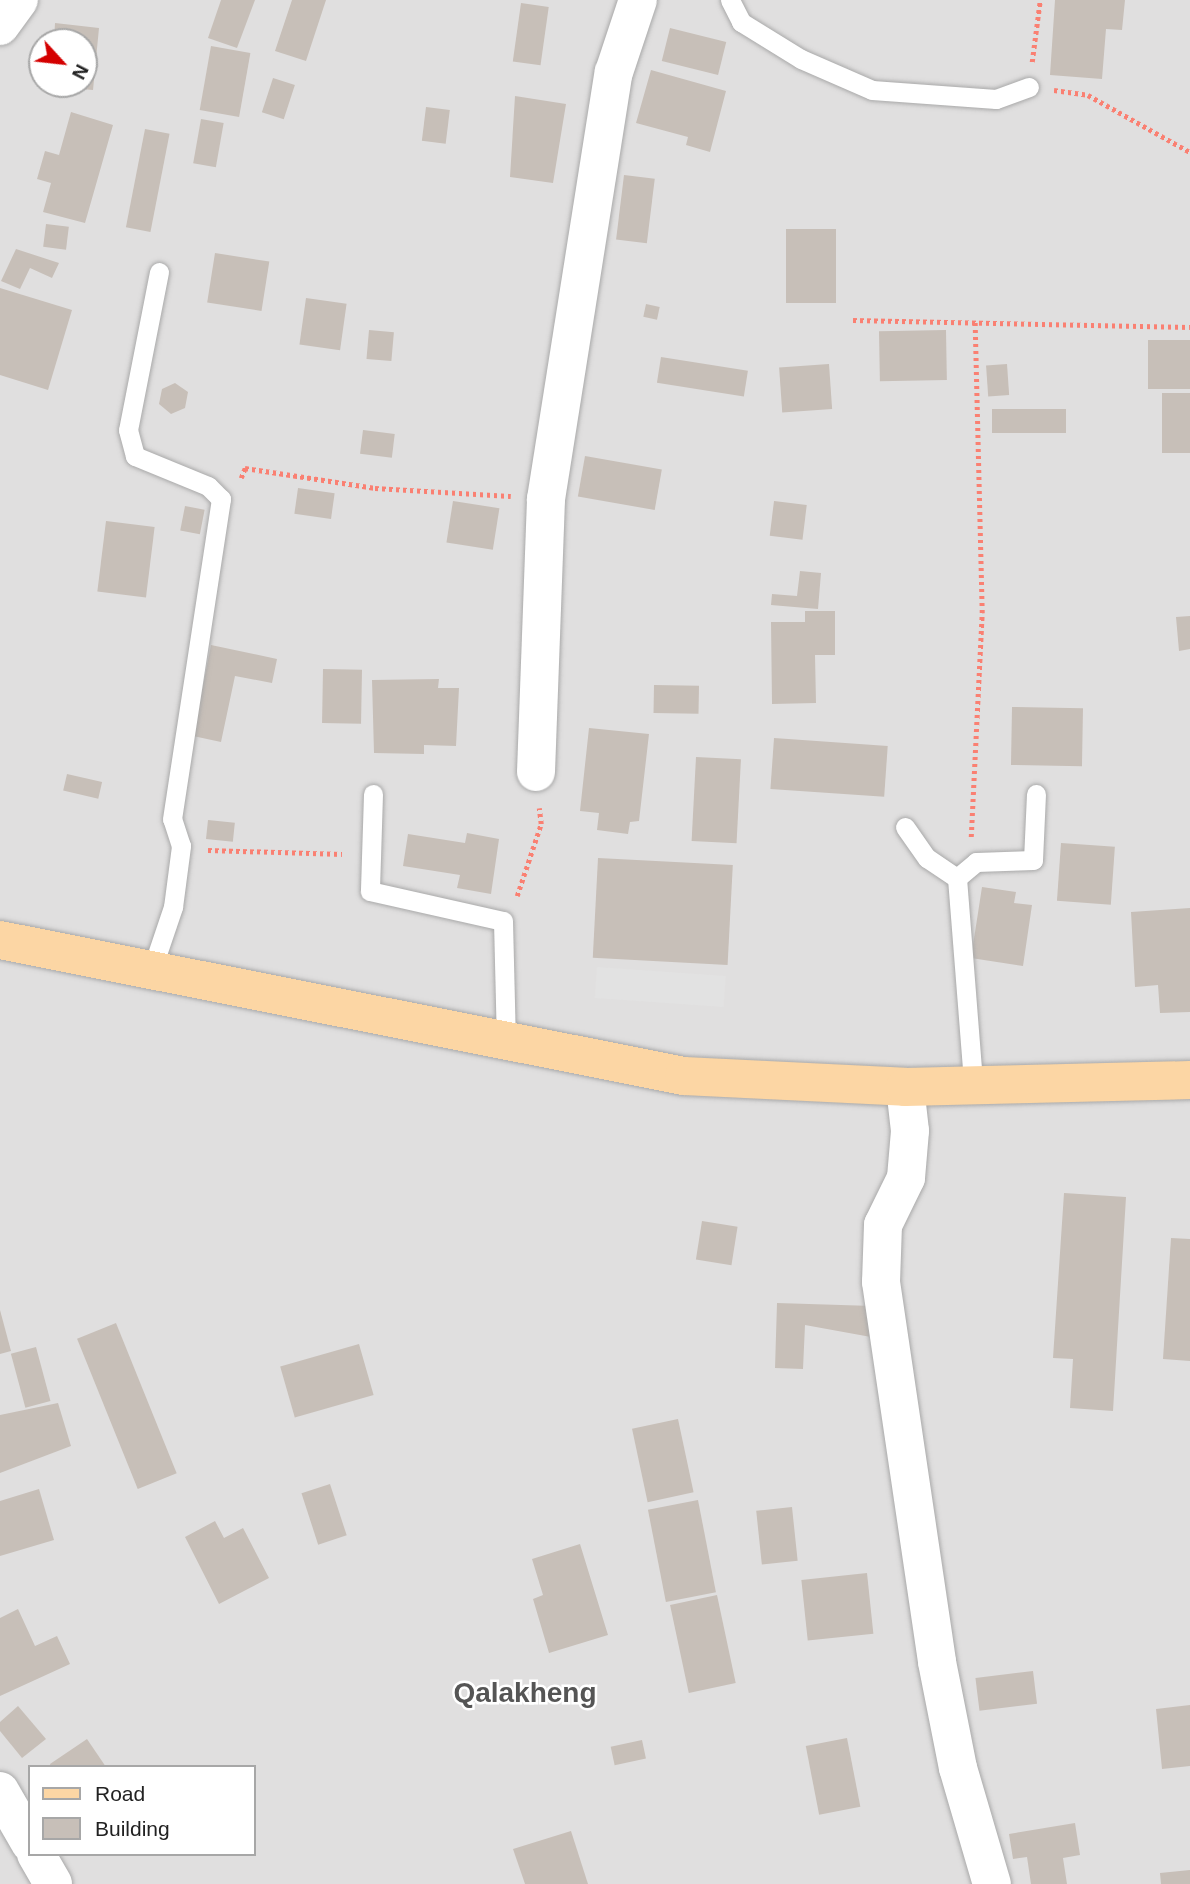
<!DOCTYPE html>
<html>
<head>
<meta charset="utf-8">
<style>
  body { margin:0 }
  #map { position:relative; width:1190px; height:1884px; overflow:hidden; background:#f2efe9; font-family:Helvetica,sans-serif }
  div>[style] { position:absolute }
  .residential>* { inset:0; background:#e0dfdf }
  .parking>* { inset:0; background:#e2e2e2; transform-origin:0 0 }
  .building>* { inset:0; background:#c7bfb8; transform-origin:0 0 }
  .path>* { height:4.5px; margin-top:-2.25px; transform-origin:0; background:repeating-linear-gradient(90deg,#fa8072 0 3.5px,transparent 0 7px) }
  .roads { filter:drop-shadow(0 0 2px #a9a9a9) drop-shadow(0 0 2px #a9a9a9) }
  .lane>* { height:19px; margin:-9.5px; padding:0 9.5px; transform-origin:9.5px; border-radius:9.5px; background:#fff }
  .street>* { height:38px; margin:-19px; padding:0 19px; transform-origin:19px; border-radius:19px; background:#fff }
  .primary>* { height:38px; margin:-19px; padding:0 19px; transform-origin:19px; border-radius:19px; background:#fcd6a4 }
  span { translate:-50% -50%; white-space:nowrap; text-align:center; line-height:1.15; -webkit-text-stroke:5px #fff; paint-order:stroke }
  .district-label { font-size:28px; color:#555; font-weight:700 }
  .legend { position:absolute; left:28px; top:1765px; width:228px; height:91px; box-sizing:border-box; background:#fff; border:2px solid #a7a7a7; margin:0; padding:9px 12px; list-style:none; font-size:21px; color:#222 }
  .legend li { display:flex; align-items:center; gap:14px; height:35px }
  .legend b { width:35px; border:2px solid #a7a7a7 }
  .north { position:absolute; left:28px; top:28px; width:70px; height:70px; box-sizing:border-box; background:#fff; border:2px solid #a7a7a7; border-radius:50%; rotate:117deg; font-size:19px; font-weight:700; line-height:28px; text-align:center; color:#222 }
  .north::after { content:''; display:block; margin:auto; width:24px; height:32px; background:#d40000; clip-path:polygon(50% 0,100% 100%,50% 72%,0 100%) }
</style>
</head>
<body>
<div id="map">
  <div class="residential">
    <i style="clip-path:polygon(evenodd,0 0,1190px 0,1190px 1884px,0 1884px,0 0,42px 42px,84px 42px,84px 84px,42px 84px,42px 42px,0 0,30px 1767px,254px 1767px,254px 1854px,30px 1854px,30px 1767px)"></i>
  </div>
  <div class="parking">
    <i style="left:597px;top:967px;width:129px;height:31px;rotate:4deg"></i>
  </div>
  <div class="building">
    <i style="clip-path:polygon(221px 0,255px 0,237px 48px,208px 38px)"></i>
    <i style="clip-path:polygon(292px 0,326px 0,306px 61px,275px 51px)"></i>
    <i style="clip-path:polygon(1055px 0,1125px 0,1122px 30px,1106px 29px,1102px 79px,1050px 75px)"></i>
    <i style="left:521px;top:3px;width:28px;height:59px;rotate:8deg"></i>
    <i style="clip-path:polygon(55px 23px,99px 28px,93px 90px,47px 86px,84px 84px,84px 42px,54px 42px)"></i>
    <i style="left:670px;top:28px;width:58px;height:34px;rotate:14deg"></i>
    <i style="left:211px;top:46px;width:40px;height:65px;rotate:10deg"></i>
    <i style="clip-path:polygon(651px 70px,726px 91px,710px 152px,686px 145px,688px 137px,636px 123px)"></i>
    <i style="left:273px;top:78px;width:23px;height:36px;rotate:18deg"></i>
    <i style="clip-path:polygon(515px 96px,566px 104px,553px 183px,510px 177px)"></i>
    <i style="left:426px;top:107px;width:24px;height:34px;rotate:7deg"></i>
    <i style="clip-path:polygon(71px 112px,113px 125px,85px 223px,43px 212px,51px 183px,37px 179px,45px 151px,59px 155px)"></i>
    <i style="left:201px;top:119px;width:23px;height:45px;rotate:10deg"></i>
    <i style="left:145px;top:129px;width:25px;height:100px;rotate:11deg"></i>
    <i style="left:624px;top:175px;width:31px;height:65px;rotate:7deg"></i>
    <i style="left:46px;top:224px;width:23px;height:23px;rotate:7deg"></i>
    <i style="left:786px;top:229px;width:50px;height:74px"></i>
    <i style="clip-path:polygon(16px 249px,59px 263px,52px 278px,30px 268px,20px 289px,1px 281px)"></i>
    <i style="left:215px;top:253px;width:55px;height:50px;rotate:9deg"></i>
    <i style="clip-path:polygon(0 288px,72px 310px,48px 390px,0 375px)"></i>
    <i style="left:306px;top:298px;width:41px;height:47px;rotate:8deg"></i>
    <i style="left:646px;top:304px;width:14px;height:13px;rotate:12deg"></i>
    <i style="left:369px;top:330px;width:25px;height:29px;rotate:5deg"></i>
    <i style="left:946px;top:330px;width:50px;height:67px;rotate:89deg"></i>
    <i style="left:1190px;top:340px;width:49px;height:42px;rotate:90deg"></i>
    <i style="left:661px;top:357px;width:88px;height:26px;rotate:9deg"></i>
    <i style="left:829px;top:364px;width:45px;height:50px;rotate:86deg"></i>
    <i style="left:1007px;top:364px;width:31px;height:21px;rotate:86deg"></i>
    <i style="clip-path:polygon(175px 383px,188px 392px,185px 408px,171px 414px,159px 404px,162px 389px)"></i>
    <i style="left:1162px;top:393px;width:28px;height:60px"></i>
    <i style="left:1066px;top:409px;width:24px;height:74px;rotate:90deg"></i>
    <i style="left:363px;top:430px;width:32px;height:24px;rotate:7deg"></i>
    <i style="left:585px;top:456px;width:78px;height:41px;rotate:10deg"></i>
    <i style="left:298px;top:488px;width:37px;height:26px;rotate:8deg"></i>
    <i style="left:453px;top:501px;width:47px;height:42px;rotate:9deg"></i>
    <i style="left:774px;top:501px;width:33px;height:35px;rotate:7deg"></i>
    <i style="left:185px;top:506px;width:20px;height:25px;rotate:11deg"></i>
    <i style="left:106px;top:521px;width:49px;height:71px;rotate:7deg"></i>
    <i style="clip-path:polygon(800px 571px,821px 573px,818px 609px,771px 605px,772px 594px,797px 596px)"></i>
    <i style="clip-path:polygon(805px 611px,835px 611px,835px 655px,815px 655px,816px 703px,772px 704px,771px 622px,805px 622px)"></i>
    <i style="clip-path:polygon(1190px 616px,1190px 649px,1179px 651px,1176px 617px)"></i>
    <i style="clip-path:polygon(211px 645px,277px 659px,272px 683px,235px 676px,221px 742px,193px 736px)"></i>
    <i style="left:323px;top:669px;width:39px;height:54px;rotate:1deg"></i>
    <i style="clip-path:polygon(439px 679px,438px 688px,459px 688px,456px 746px,424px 745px,424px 754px,374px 753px,372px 680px)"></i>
    <i style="left:654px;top:685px;width:45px;height:28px;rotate:1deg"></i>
    <i style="left:1012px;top:707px;width:71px;height:58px;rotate:1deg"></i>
    <i style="clip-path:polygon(589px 728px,649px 734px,639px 821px,630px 822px,628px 834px,597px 830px,599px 813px,580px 811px)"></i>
    <i style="left:774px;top:738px;width:114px;height:51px;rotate:4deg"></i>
    <i style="left:696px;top:757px;width:45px;height:84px;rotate:3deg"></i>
    <i style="left:67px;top:774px;width:36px;height:17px;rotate:13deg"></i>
    <i style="left:208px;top:820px;width:27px;height:19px;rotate:6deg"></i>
    <i style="clip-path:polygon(467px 833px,499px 839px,491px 894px,457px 888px,460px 875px,403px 866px,408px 834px,465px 843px)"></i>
    <i style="left:1061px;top:843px;width:54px;height:58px;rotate:4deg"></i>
    <i style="left:598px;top:858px;width:135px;height:100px;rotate:3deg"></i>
    <i style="clip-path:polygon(982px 887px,1016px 892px,1014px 903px,1032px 905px,1023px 966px,971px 958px)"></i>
    <i style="clip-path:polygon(1190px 908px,1190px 1012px,1160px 1013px,1158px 985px,1135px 987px,1131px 912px)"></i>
    <i style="clip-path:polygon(1064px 1193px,1126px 1197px,1113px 1411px,1070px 1408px,1073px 1359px,1053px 1358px)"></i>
    <i style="left:702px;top:1221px;width:36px;height:39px;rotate:9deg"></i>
    <i style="clip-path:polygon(1171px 1238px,1190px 1239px,1190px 1361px,1163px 1359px)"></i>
    <i style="clip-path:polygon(777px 1303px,873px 1306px,871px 1337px,805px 1325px,803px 1369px,775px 1368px)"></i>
    <i style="clip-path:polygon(0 1310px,11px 1351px,0 1354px)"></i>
    <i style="left:116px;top:1323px;width:162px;height:42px;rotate:68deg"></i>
    <i style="left:359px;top:1344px;width:53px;height:82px;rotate:74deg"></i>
    <i style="left:36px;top:1347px;width:56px;height:26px;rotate:75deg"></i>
    <i style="clip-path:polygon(58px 1403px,71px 1446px,0 1473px,0 1415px)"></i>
    <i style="left:678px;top:1419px;width:75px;height:47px;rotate:78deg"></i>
    <i style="left:330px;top:1484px;width:54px;height:30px;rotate:72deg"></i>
    <i style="clip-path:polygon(39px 1489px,54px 1540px,0 1556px,0 1501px)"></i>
    <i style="left:698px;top:1500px;width:94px;height:51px;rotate:79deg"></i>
    <i style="left:792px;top:1507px;width:54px;height:36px;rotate:84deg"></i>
    <i style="clip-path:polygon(215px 1521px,224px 1538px,243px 1528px,269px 1578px,219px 1604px,185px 1537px)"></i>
    <i style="clip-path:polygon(580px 1544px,608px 1635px,549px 1653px,533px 1599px,543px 1595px,532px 1559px)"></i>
    <i style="left:867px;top:1573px;width:61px;height:66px;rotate:84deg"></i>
    <i style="left:717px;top:1595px;width:90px;height:48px;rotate:78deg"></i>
    <i style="clip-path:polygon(18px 1609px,35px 1646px,57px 1636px,70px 1664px,0 1696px,0 1618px)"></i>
    <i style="left:1033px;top:1671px;width:33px;height:58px;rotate:83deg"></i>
    <i style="clip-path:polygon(1190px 1705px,1190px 1766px,1162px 1769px,1156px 1709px)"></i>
    <i style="clip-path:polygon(18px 1706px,46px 1739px,22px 1758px,0 1731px,0 1722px)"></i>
    <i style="left:847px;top:1738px;width:70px;height:42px;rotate:79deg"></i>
    <i style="clip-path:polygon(87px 1739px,106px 1767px,51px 1767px,50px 1764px)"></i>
    <i style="left:642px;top:1740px;width:19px;height:32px;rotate:78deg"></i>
    <i style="clip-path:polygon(1075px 1823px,1080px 1855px,1063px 1858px,1067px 1884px,1031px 1884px,1027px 1857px,1013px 1859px,1009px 1834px)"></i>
    <i style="clip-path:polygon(571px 1831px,588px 1884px,525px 1884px,513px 1849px)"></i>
    <i style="clip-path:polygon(1190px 1870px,1190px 1884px,1161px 1884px,1160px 1873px)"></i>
  </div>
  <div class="path">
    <i style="left:1032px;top:62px;width:63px;rotate:-82.6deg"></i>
    <i style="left:1054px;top:90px;width:34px;rotate:8deg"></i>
    <i style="left:1088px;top:95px;width:117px;rotate:29.2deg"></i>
    <i style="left:853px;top:320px;width:337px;rotate:1.2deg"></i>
    <i style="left:241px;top:478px;width:11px;rotate:-68deg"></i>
    <i style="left:245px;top:468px;width:132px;rotate:8.7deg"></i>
    <i style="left:375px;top:488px;width:136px;rotate:3.4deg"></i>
    <i style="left:971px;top:837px;width:224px;rotate:-87.2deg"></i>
    <i style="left:982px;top:613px;width:292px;rotate:-91.4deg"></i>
    <i style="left:208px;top:850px;width:134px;rotate:1.7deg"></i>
    <i style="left:517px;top:896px;width:76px;rotate:-71.6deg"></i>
    <i style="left:541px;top:824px;width:16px;rotate:-97deg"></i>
  </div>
  <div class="roads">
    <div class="lane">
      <i style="left:730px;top:0;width:25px;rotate:63deg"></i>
      <i style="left:741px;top:22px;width:70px;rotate:31.7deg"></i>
      <i style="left:801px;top:59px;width:77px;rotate:23.6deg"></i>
      <i style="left:872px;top:90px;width:124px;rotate:4.2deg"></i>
      <i style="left:996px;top:99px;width:35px;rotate:-20deg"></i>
      <i style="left:373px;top:794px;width:97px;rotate:91.8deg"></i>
      <i style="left:370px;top:891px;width:136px;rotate:12.7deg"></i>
      <i style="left:503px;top:921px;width:123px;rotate:88.6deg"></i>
      <i style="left:905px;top:827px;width:38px;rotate:55deg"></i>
      <i style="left:927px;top:858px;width:36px;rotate:34deg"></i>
      <i style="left:957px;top:878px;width:204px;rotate:85.5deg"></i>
      <i style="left:957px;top:878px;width:25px;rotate:-40deg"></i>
      <i style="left:976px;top:862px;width:57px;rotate:-2deg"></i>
      <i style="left:1033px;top:860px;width:66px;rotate:-87.4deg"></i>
      <i style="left:151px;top:972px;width:69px;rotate:-71.3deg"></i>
      <i style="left:173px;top:907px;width:62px;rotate:-82.5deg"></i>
      <i style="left:181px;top:846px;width:28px;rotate:-108deg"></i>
      <i style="left:172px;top:819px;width:324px;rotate:-81.3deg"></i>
      <i style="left:221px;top:499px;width:18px;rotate:-135deg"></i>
      <i style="left:208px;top:486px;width:79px;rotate:-157.7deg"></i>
      <i style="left:135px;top:456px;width:27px;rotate:-105deg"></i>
      <i style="left:128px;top:430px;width:161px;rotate:-78.9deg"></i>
    </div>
    <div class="street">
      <i style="left:0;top:26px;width:32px;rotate:-54deg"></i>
      <i style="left:536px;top:772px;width:273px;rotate:-87.9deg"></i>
      <i style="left:546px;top:499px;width:432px;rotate:-81deg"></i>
      <i style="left:614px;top:72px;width:76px;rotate:-71.6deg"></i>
      <i style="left:905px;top:1087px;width:44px;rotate:83.5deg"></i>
      <i style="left:910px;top:1131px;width:47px;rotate:94.9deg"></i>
      <i style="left:906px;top:1178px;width:52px;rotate:116.1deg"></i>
      <i style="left:883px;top:1225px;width:57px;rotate:92deg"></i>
      <i style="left:881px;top:1282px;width:384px;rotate:81.6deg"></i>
      <i style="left:937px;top:1662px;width:108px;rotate:78.8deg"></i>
      <i style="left:958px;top:1768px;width:121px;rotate:73.7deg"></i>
      <i style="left:0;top:1791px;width:60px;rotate:60deg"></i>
      <i style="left:36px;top:1854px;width:34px;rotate:60deg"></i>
    </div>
    <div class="primary">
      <i style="left:0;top:940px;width:697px;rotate:11.25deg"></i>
      <i style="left:684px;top:1076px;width:221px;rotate:2.8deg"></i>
      <i style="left:905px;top:1087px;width:285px;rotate:-1.4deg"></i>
    </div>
  </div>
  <div class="district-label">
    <span style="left:525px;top:1693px">Qalakheng</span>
  </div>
  <ul class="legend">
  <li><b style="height:9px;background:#fcd6a4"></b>Road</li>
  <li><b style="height:19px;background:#c7bfb8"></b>Building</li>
  </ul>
  <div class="north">N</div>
</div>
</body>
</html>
